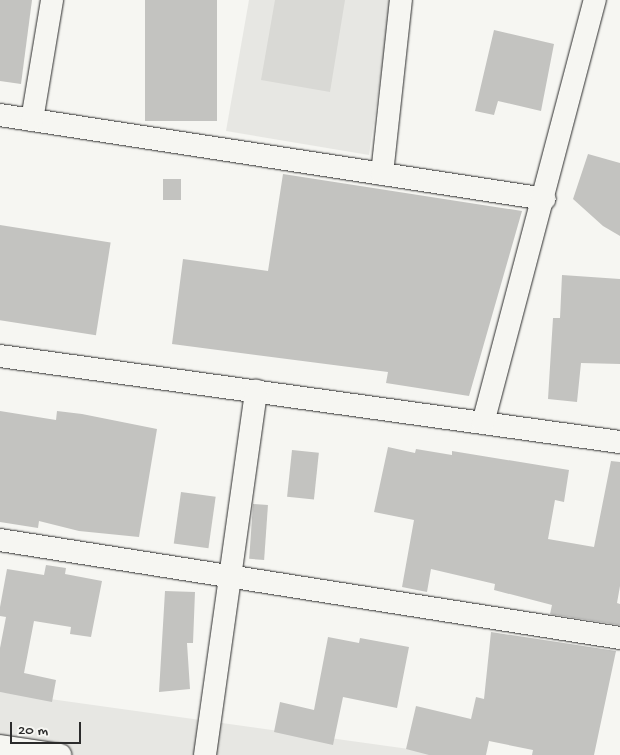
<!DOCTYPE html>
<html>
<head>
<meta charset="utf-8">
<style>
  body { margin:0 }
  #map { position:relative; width:620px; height:755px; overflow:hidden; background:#f6f6f2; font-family:"Gochi Hand",sans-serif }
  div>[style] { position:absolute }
  .built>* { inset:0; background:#e7e7e3 }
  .green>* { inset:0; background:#d9d9d5 }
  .building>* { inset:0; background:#c3c3c0; transform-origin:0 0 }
  .roads { filter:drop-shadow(0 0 1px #2b2b2b) drop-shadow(0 0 1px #2b2b2b) }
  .minor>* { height:22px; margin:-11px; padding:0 11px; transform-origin:11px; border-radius:11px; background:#f6f6f2 }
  span { translate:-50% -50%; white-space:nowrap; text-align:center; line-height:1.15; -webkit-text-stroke:5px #f6f6f2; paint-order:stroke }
  .scale { position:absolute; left:10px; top:722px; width:71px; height:22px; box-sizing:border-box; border:2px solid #2b2b2b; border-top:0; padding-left:6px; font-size:15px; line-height:18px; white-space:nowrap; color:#2b2b2b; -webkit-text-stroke:4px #f6f6f2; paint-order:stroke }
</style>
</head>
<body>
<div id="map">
  <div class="built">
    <i style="clip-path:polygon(249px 0,392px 0,369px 155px,226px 131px)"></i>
    <i style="clip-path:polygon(0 692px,452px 755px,0 755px)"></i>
  </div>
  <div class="green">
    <i style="clip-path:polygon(275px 0,345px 0,330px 92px,261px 80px)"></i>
  </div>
  <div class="building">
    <i style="clip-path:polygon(0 0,32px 0,21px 84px,0 81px)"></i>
    <i style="left:145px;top:0;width:72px;height:121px"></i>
    <i style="clip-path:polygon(494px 30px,554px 44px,541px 111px,498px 101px,494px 115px,475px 111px)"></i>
    <i style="clip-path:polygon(588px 154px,620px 163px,620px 236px,603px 226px,573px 199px)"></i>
    <i style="clip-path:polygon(283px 174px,522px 211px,469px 396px,386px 383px,388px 372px,172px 344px,183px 259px,268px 271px)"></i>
    <i style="left:163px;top:179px;width:18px;height:21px"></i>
    <i style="left:0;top:225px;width:112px;height:94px;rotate:9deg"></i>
    <i style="clip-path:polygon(562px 275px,620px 279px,620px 364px,581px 363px,577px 402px,548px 399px,553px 318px,560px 318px)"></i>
    <i style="clip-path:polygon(0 411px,56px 420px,57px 411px,82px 414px,157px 429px,139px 537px,79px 531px,39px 521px,38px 528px,0 522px)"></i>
    <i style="clip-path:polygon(388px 447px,415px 453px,416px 449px,452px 455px,452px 451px,569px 470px,564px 502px,555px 500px,548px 539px,594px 547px,611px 461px,620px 462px,620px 586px,617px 603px,620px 604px,620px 625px,550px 614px,552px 605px,494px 590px,495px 584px,431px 569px,427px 592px,402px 587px,414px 520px,374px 512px)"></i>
    <i style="left:292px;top:450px;width:27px;height:47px;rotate:6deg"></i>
    <i style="left:181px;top:492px;width:35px;height:52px;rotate:8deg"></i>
    <i style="left:253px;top:504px;width:15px;height:55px;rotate:4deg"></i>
    <i style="clip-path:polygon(46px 565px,66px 568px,65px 574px,102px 581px,91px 637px,70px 634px,71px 627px,34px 621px,24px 673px,56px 680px,52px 702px,0 692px,0 648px,6px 617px,0 616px,0 607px,7px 569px,44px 575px)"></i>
    <i style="clip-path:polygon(165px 591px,195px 592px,193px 643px,187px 643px,190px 689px,159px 692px)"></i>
    <i style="clip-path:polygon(491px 632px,616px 651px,594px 755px,532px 755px,533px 750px,489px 741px,486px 755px,429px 755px,406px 749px,416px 706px,471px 719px,476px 697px,484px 699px)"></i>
    <i style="clip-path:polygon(328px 637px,359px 643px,360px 638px,409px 647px,397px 708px,343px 697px,333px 745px,274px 732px,280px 702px,314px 710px)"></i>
  </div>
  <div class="roads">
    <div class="minor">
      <i style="left:0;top:115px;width:551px;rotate:8.76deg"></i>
      <i style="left:32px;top:120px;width:122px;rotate:-80.5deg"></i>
      <i style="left:382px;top:174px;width:175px;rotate:-83.8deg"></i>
      <i style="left:0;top:356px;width:626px;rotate:7.9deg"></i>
      <i style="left:483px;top:423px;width:438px;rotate:-75.2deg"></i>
      <i style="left:0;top:540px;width:628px;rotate:8.98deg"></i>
      <i style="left:0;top:746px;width:61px;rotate:8.5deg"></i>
      <i style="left:205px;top:755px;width:368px;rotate:-82deg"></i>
    </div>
  </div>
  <div class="scale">20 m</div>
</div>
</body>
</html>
